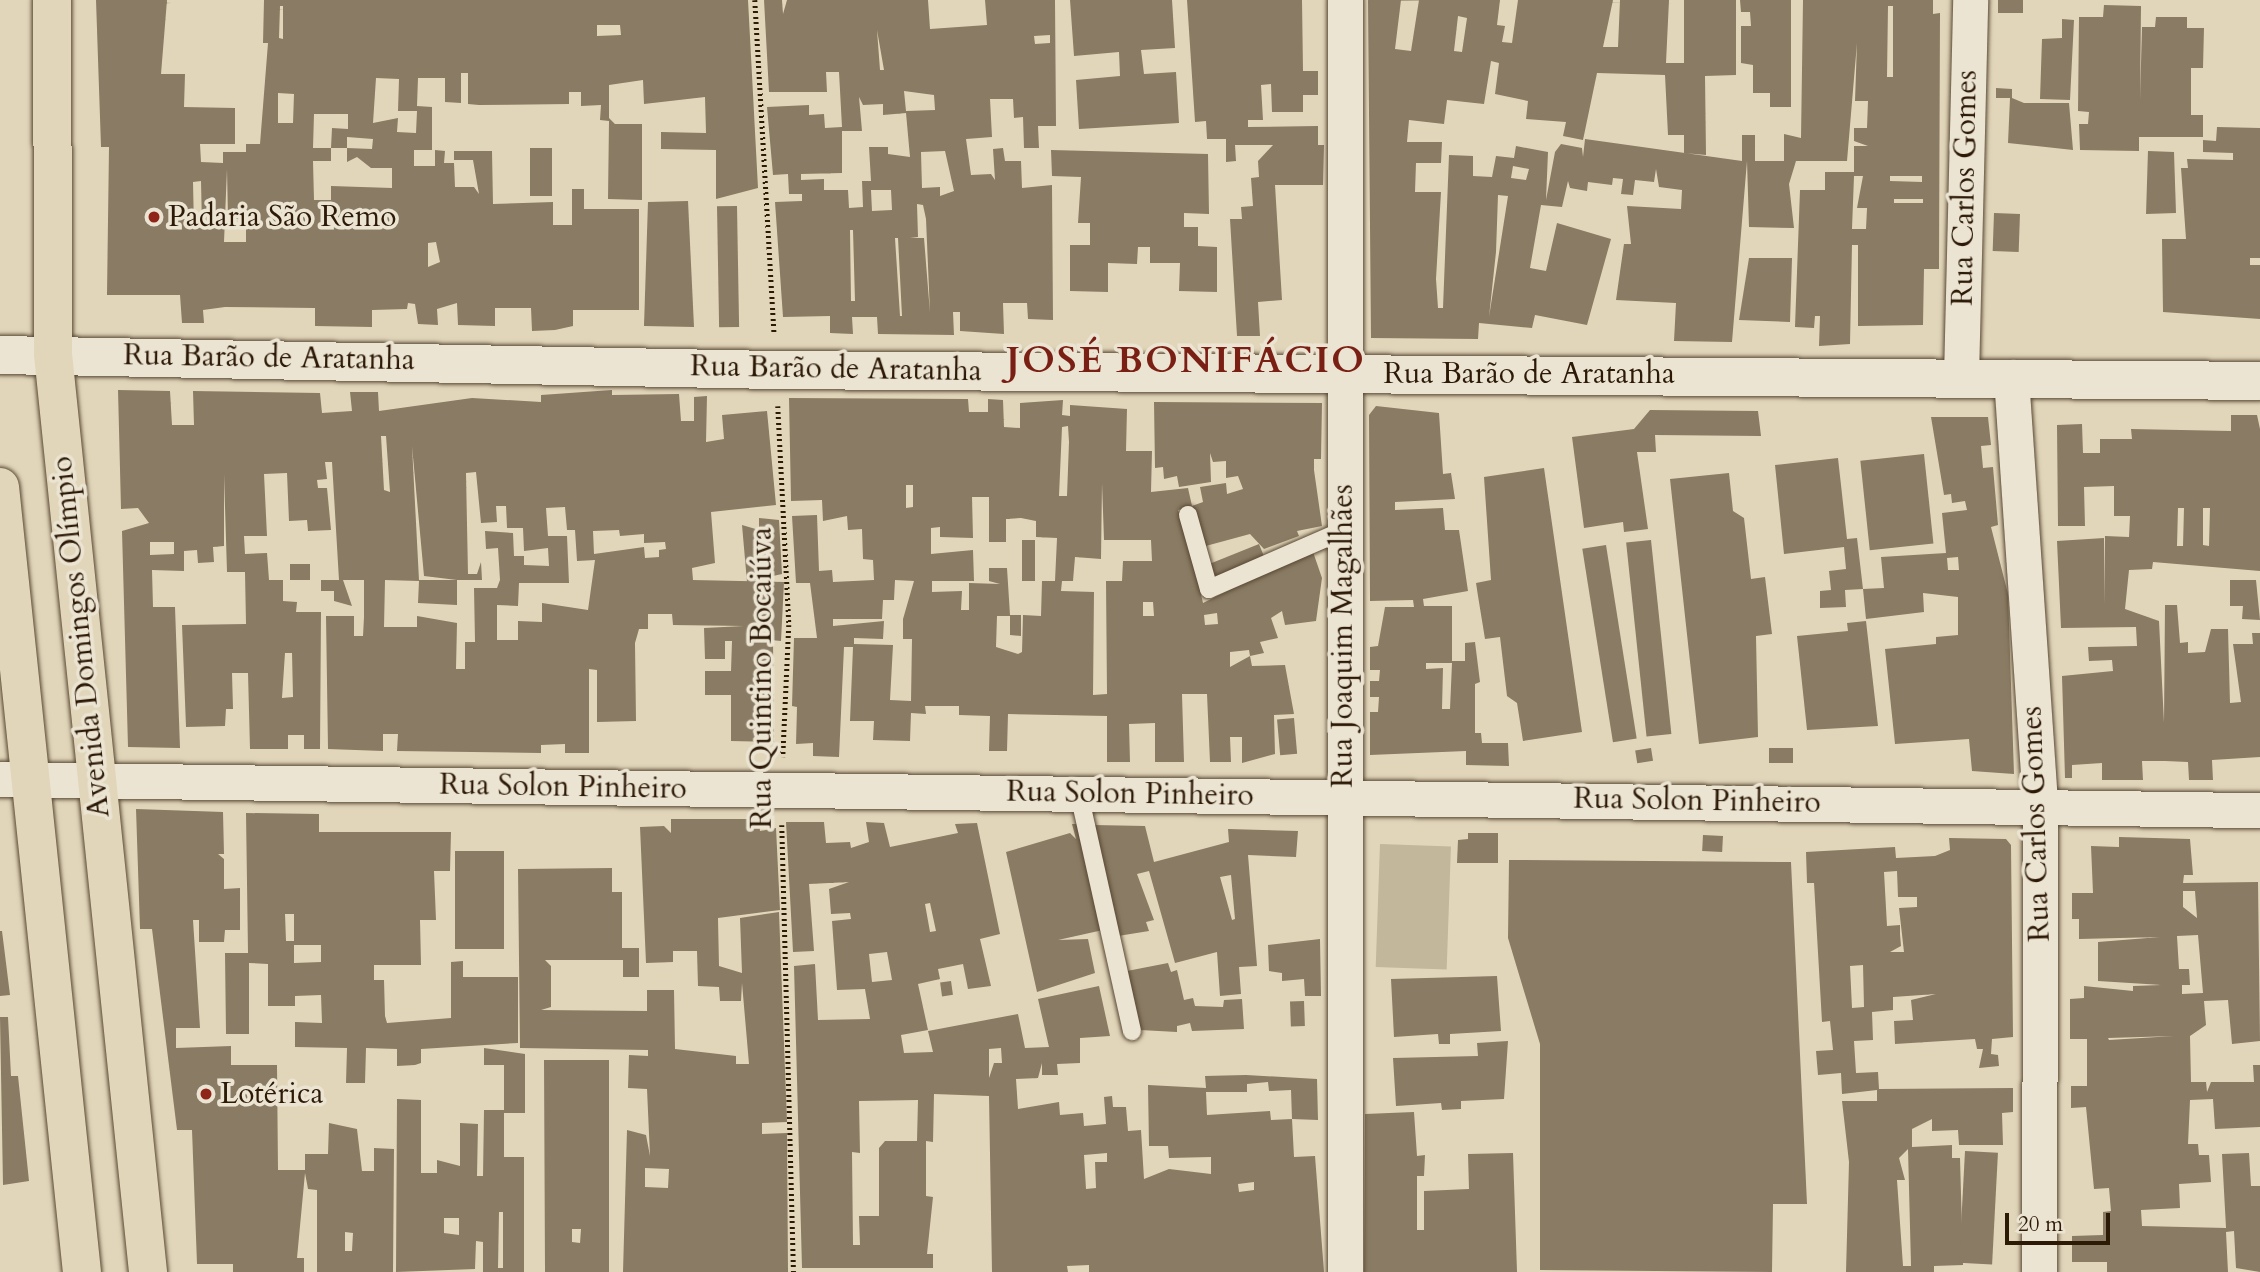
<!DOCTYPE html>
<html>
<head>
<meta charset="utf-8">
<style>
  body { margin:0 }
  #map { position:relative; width:2260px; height:1272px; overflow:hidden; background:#e1d6ba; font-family:Cardo,serif }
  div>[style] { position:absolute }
  .green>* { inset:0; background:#c2b69b; transform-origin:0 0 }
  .building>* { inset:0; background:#8a7b64; transform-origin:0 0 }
  .path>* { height:4.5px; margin-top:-2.25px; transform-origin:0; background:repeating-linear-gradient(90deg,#2c1906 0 2px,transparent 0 5.5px) }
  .roads { filter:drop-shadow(0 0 2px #594833) drop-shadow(0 0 2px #594833) }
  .service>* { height:18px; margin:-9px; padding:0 9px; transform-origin:9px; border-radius:9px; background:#ece4d2 }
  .minor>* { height:35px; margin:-17.5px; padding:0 17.5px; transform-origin:17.5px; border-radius:17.5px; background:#ece4d2 }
  .tertiary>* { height:38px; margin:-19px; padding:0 19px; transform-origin:19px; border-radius:19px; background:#ece4d2 }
  .primary>* { height:38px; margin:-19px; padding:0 19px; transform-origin:19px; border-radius:19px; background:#e1d6ba }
  .dots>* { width:19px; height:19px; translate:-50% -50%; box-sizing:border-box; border:4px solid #ece4d2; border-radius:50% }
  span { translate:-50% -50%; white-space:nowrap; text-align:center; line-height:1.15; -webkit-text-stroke:7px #ece4d2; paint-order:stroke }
  .street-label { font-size:30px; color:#2c1906 }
  .poi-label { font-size:30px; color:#2c1906 }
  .left { translate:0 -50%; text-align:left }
  .district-label { font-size:37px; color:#7a1f14; font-weight:700; letter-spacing:2px }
  .scale { position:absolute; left:2005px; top:1213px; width:105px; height:32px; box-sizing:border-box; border:4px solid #2c1906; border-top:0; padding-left:9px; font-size:21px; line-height:24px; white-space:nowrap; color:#2c1906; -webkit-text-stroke:5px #ece4d2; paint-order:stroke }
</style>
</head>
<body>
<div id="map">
  <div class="green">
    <i style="left:1380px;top:844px;width:71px;height:123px;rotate:2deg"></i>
  </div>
  <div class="building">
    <i style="clip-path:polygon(evenodd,96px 0,167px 0,161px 74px,185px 74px,184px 107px,235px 108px,235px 144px,200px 144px,201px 162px,223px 163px,223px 152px,246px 152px,246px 144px,260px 144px,268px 43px,263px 43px,264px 0,748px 0,758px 188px,716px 199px,716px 150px,661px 149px,661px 132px,706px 133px,705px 97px,644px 104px,643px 80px,609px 85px,609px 118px,615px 124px,642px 124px,642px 200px,608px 199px,609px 121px,600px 120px,601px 105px,581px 106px,581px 92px,569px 92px,569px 104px,479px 105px,468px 104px,468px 73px,461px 73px,461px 103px,445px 102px,445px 78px,418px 78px,417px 106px,432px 107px,432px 150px,414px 150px,414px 166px,435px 166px,435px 150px,445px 151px,444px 163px,454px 163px,455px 187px,474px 187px,479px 194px,473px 160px,454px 160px,454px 151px,492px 151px,493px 204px,553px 202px,553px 225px,572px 225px,572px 189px,584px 189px,584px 209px,639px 209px,639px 310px,573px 310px,573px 326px,555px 330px,532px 331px,531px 308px,495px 308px,495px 326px,458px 325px,457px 303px,437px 309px,438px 325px,418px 324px,415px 304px,408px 303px,407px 309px,372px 310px,372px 327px,315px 326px,315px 308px,225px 307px,203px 310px,204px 323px,182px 323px,180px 295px,107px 295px,109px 147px,101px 147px,96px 0,280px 6px,283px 6px,283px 39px,279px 38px,280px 6px,96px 0,597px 25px,620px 25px,621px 35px,597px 36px,597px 25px,96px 0,376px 78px,399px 79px,398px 111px,417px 111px,416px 133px,397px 132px,398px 118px,373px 123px,376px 78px,96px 0,278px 93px,294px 94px,293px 123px,278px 123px,278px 93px,96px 0,314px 114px,348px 114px,348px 129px,332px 128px,331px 148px,313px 148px,314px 114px,96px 0,347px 137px,373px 139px,372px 149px,347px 148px,347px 137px,96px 0,331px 148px,347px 148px,347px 162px,357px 157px,371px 168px,392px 168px,392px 188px,331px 186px,331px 200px,314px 200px,313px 161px,331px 161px,331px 148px,96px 0,227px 169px,228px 219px,246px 219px,246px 242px,224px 242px,227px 169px,96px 0,201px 181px,202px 227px,194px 228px,193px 182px,201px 181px,96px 0,436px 242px,440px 262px,428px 267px,428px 243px,436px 242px)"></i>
    <i style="clip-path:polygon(evenodd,764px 0,782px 0,783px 14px,787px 0,928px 0,930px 29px,987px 25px,985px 0,1055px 0,1056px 126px,1038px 126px,1039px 148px,1024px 148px,1023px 117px,1014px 118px,1013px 99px,990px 99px,992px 137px,966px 139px,971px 175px,991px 174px,995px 180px,993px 149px,1003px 148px,1005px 161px,1021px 161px,1022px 188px,1052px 185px,1053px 320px,1028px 319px,1027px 303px,1003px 303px,1004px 334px,960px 331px,960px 312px,953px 312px,954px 335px,878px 334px,877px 317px,852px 317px,853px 334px,830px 333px,830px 316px,783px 317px,775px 202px,802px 201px,802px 194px,789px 194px,788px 174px,773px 175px,767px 107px,809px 105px,809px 115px,824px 114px,825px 128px,842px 127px,839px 72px,826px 72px,827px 92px,769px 92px,764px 0,877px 30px,884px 70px,880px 70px,877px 30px,764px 0,1050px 35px,1050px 43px,1035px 44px,1034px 36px,1050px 35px,764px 0,904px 91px,934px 95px,935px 110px,906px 111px,904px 91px,764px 0,859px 97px,863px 105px,883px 104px,883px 115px,906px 113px,910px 157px,888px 154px,888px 147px,869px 147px,871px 181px,862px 181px,863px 207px,849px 208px,848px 190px,824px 190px,824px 179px,801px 180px,801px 174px,842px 173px,842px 131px,862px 131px,859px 97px,764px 0,945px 151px,954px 191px,940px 196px,940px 187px,922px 188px,921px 152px,945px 151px,764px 0,871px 190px,891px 190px,892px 210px,872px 211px,871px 190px,764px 0,917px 204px,923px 205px,926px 219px,930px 313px,924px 238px,910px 238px,918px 237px,917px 204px,764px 0,850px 230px,853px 230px,855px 301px,851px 301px,850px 230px,764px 0,895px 238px,898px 238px,902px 316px,900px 316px,895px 238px)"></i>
    <i style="clip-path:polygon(1070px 0,1172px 0,1175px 48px,1141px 50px,1144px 74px,1176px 72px,1179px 123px,1079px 129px,1076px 80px,1120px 76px,1119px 52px,1074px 56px)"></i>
    <i style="clip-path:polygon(1187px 0,1302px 0,1303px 71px,1318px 71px,1318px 95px,1303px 95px,1303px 112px,1272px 112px,1271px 84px,1261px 85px,1263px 120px,1248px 120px,1248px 127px,1318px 126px,1318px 145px,1324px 145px,1323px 185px,1275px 185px,1282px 300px,1258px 302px,1260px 336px,1237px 336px,1230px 219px,1242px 219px,1241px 207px,1253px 206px,1251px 178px,1259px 177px,1258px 161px,1273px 145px,1235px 145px,1236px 161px,1226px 162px,1226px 139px,1207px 139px,1206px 121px,1195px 122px)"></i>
    <i style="clip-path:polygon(evenodd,1368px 0,1401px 0,1395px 49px,1411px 51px,1419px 0,1500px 0,1497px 25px,1505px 26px,1502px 42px,1512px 43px,1518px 0,1613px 0,1603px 47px,1618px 47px,1620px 0,1669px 0,1666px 63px,1684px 63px,1684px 0,1736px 0,1736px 75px,1705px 76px,1706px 155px,1684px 153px,1684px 135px,1668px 135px,1665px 75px,1597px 73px,1583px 140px,1563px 136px,1566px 122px,1526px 119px,1528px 101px,1495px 94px,1499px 63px,1491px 61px,1484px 104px,1447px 100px,1444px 124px,1409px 120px,1407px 142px,1442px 142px,1441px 163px,1416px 163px,1415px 192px,1441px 192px,1436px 279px,1438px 308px,1443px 308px,1449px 155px,1473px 156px,1473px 176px,1492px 177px,1496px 156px,1514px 158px,1516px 146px,1548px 152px,1546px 200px,1555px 152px,1561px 144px,1582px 148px,1583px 157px,1585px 139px,1742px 161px,1742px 135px,1755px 135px,1755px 161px,1784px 161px,1784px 134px,1801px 138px,1803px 0,1933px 0,1933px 14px,1940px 13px,1939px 269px,1924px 269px,1923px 325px,1858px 326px,1858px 245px,1852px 245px,1850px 344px,1819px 346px,1820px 316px,1815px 316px,1814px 328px,1795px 327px,1800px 190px,1825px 190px,1825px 172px,1854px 172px,1854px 146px,1868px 146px,1854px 141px,1854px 128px,1867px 128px,1868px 101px,1855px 101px,1857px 43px,1847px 161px,1796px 161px,1789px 184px,1794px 228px,1749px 227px,1747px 161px,1732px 342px,1674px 341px,1676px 303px,1616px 300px,1624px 244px,1631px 244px,1627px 206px,1681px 209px,1682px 190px,1659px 187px,1656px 169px,1654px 182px,1635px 180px,1633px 195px,1621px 194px,1623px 179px,1613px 178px,1612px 185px,1588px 182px,1587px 191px,1570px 188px,1568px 181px,1562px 207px,1541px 205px,1530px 268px,1546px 271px,1557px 223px,1611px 239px,1587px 325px,1535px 315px,1532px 328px,1479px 323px,1478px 339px,1371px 338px,1368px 0,1888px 6px,1893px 6px,1893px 77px,1887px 77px,1888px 6px,1368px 0,1458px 16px,1467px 18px,1462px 52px,1454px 51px,1458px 16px,1368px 0,1513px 166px,1529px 169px,1526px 180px,1511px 178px,1513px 166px,1368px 0,1854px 176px,1863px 176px,1857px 208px,1867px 208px,1866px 229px,1852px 229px,1854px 176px,1368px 0,1890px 176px,1922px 176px,1922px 182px,1890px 181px,1890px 176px,1368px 0,1498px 195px,1508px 196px,1489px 317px,1496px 252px,1498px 195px,1368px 0,1894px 199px,1923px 199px,1923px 203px,1894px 203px,1894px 199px)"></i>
    <i style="clip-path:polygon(1740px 0,1791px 0,1791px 107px,1770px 107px,1770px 93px,1753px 93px,1753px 65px,1741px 63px,1741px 26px,1751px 26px,1750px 12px,1741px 12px)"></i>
    <i style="left:1998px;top:0;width:25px;height:13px"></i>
    <i style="clip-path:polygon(2104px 5px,2141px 6px,2140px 100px,2142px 27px,2155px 27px,2156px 17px,2187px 17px,2187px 28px,2204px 28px,2203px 68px,2191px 68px,2191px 115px,2203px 115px,2203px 137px,2139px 137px,2139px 151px,2080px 150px,2079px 124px,2088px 124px,2089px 112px,2078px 111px,2079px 17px,2103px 17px)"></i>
    <i style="clip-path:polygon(2062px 19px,2074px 20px,2070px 100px,2040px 99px,2042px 39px,2062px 38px)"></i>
    <i style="clip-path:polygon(1996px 88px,2012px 89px,2012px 98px,2024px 103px,2069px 103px,2073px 150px,2008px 143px,2010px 98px,1996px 98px)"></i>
    <i style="clip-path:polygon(2217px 127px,2260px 128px,2260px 258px,2250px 258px,2250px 265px,2260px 265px,2260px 319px,2163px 312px,2162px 239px,2186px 239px,2181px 168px,2188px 168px,2187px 159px,2233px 160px,2233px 153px,2203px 152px,2203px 140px,2216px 141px)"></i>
    <i style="left:552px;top:148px;width:48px;height:22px;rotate:90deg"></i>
    <i style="clip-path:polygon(1051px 150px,1208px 154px,1209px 214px,1184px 213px,1184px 227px,1198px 227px,1198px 246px,1217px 247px,1217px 292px,1179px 291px,1180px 263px,1150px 263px,1150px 247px,1138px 247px,1137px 264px,1108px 263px,1108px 292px,1070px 291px,1070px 245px,1090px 245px,1090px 223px,1078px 223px,1081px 177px,1052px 176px)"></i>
    <i style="clip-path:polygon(2148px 151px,2174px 152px,2176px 213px,2146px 214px)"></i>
    <i style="clip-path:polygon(688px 201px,694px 327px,644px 326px,648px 202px)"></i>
    <i style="left:737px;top:206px;width:121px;height:20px;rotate:89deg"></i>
    <i style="left:1994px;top:213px;width:26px;height:38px;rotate:2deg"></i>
    <i style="clip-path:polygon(1749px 258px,1792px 258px,1790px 322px,1739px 320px)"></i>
    <i style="clip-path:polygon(evenodd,118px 390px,170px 391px,172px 425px,194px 425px,193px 391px,320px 393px,322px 413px,352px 411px,350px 392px,378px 392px,379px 411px,472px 398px,541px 402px,541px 395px,612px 390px,612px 395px,679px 394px,681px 421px,694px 421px,694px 397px,707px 396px,706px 442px,724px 439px,722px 415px,767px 411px,776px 505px,711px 512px,715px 563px,692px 568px,693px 580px,784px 582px,781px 641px,771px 640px,772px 630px,749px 629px,749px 641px,773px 642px,774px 742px,731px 741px,731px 695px,705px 695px,705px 671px,731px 671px,732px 641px,725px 641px,725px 659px,705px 659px,704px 628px,744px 626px,673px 625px,672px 614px,648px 614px,648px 629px,639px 629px,635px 643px,636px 721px,597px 722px,597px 670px,589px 669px,589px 753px,565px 753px,565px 744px,541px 745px,541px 753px,397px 751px,398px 734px,383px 734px,383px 751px,328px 749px,326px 616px,354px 616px,354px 636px,363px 636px,364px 617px,364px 580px,343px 580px,352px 606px,334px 601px,334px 591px,321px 591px,321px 580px,339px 580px,332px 462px,325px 462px,327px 479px,317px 480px,318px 488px,327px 488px,331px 530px,308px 531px,307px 520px,289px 521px,287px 473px,264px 474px,267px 536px,244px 536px,245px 554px,267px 553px,269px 580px,283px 580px,283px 601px,297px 602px,296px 612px,321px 612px,320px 749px,304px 749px,304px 735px,288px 735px,288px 749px,250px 749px,248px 673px,232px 673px,233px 709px,226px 709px,225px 726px,186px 727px,182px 625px,246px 624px,245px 572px,227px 572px,224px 474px,224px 546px,213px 547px,214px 562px,198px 563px,197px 550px,184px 551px,184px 571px,152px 570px,153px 607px,175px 607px,180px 748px,128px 747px,122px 531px,149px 523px,138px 508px,121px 509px,118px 390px,381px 436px,386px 436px,390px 492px,384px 490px,381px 436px,118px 390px,412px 446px,424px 576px,457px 580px,419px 580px,412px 446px,118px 390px,476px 472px,481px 523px,497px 522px,496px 506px,506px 506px,507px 528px,523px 528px,524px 551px,548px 548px,549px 566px,524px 565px,524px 556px,514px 556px,513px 533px,485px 531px,486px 549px,498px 548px,500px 580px,497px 588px,474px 588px,475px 642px,465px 642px,465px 669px,456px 669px,457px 623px,417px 616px,417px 627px,384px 627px,385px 580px,419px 581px,418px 603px,457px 605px,457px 580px,482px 580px,481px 562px,477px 574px,468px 574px,466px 473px,476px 472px,118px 390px,565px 507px,567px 530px,575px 530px,577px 561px,595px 560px,588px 610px,542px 603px,542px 622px,518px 621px,518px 640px,497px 640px,497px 605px,518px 606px,519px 583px,569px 583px,567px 536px,548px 536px,546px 508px,565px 507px,118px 390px,619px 530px,620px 536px,644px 534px,644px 543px,665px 542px,666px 549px,659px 550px,659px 557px,645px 558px,644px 547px,594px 554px,593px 531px,619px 530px,118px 390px,150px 542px,174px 542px,174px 554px,150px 555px,150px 542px,118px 390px,285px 653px,292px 653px,293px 697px,282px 698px,285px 653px)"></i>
    <i style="clip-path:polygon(evenodd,789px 398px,968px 399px,969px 412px,988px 412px,988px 399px,1003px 400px,1004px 427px,1020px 428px,1020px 403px,1063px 400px,1062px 415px,1070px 416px,1070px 405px,1127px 409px,1126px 451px,1152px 451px,1151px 492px,1188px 488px,1192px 506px,1178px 510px,1205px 585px,1199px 586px,1203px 603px,1312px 549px,1322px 578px,1316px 621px,1285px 625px,1282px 611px,1271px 618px,1278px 638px,1260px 642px,1264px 653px,1250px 656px,1252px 666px,1285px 665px,1294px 714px,1274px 715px,1275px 754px,1242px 763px,1242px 737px,1230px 737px,1231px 762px,1210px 762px,1207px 694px,1182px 694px,1184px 762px,1155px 762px,1155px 723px,1129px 724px,1130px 762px,1107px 762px,1107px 716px,1008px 714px,1007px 751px,989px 751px,990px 716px,959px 715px,959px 706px,925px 706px,926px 714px,911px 713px,910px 741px,873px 740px,874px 721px,850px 721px,853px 647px,844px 647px,839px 757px,813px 756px,813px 743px,796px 744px,797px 707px,792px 706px,794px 638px,817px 638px,810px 583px,796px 583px,792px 516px,817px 515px,819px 571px,832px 570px,833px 582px,874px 580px,873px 560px,863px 559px,862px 529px,848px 530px,847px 516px,823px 521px,822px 500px,791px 501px,789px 398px,1068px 426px,1069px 442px,1067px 496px,1059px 496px,1062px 427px,1068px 426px,789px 398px,1102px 483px,1104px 540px,1151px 540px,1152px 561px,1123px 561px,1122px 581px,1106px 581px,1107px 694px,1093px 695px,1094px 592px,1061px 591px,1062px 581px,1073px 581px,1075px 557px,1101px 559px,1102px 483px,789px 398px,906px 485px,913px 485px,913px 507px,906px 508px,906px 485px,789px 398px,972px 497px,989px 497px,989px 542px,1006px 542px,1006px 519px,1021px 518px,1036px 521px,1036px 537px,1057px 538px,1055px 581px,1042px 581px,1041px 616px,1023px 615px,1022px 652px,1018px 654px,996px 647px,997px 616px,1010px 616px,1010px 635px,1021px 636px,1021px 615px,1010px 615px,1007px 568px,989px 568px,989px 581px,1000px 584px,969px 583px,969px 610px,961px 610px,962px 591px,932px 592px,932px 581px,974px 581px,973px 550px,931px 554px,931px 528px,940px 527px,940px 537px,973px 538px,972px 497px,789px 398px,895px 580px,914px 581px,903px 619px,903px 639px,912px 639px,911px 701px,890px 700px,893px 645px,854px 644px,854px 638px,883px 639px,884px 621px,833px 626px,833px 619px,882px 619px,883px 600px,894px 600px,895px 580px,789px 398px,1143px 602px,1153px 602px,1154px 616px,1143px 616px,1143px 602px,789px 398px,1217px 613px,1218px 624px,1205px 625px,1204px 615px,1217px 613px,789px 398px,1249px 650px,1250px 656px,1230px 667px,1230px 652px,1249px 650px)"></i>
    <i style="clip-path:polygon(1154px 402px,1322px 403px,1321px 459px,1314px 459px,1314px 470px,1322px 526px,1297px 531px,1299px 536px,1264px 549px,1250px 534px,1202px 547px,1192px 506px,1203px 502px,1200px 487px,1226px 483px,1227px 494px,1243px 489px,1238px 476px,1226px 478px,1226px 461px,1213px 462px,1210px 453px,1211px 482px,1179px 487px,1177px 476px,1164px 479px,1163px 467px,1155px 468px)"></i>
    <i style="clip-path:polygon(evenodd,1376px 406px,1439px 413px,1443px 474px,1451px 473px,1455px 499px,1395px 502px,1395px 510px,1443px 508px,1445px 530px,1459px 530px,1468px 591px,1423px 599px,1424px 606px,1452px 606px,1452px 661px,1465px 661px,1465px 643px,1475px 642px,1480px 682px,1475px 684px,1475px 733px,1481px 733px,1482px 743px,1508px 743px,1509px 766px,1466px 765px,1466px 751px,1370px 755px,1370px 712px,1378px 712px,1379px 697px,1370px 697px,1370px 681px,1379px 681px,1380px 670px,1370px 670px,1370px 647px,1378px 646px,1385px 607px,1414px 607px,1413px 600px,1370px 601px,1369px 415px,1376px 406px,1426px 663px,1452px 663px,1450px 709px,1442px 709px,1443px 668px,1426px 669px,1426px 663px)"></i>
    <i style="clip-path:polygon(1650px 410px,1758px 411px,1761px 436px,1655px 435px,1656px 452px,1637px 452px,1648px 529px,1624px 532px,1623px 522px,1584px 528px,1572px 437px,1634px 429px)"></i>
    <i style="clip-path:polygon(evenodd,2231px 415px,2257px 415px,2260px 429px,2260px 571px,2153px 562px,2152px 569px,2129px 570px,2125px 609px,2159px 621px,2164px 723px,2165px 605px,2177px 605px,2180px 643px,2188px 642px,2188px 653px,2205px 652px,2211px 629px,2228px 629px,2230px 703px,2241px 702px,2233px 644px,2253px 644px,2252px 633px,2260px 633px,2260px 757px,2212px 760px,2213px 780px,2189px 780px,2188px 762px,2165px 761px,2142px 761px,2143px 780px,2102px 780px,2102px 763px,2072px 765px,2072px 778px,2065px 778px,2062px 676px,2113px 671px,2112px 660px,2089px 661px,2088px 647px,2137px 646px,2136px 627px,2061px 628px,2057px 541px,2104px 538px,2105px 605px,2105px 536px,2129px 537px,2130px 516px,2114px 516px,2114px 486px,2084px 487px,2085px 526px,2058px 526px,2057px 425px,2082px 424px,2083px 453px,2100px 453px,2100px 439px,2132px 439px,2131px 429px,2231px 431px,2231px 415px,2178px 508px,2184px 508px,2183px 546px,2177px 546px,2178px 508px,2231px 415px,2203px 508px,2210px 508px,2209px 546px,2203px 545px,2203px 508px)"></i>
    <i style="clip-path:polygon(evenodd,1931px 417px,1988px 417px,1991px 445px,1981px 446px,1983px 468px,1993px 467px,1998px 525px,1991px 527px,2008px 594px,2014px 774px,1972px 771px,1969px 739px,1895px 744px,1885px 649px,1936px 644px,1936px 637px,1958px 635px,1958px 597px,1923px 593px,1924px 612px,1866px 619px,1863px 589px,1884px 588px,1881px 557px,1946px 553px,1942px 513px,1967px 510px,1965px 501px,1952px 503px,1951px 494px,1944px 495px,1931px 417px,1958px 557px,1959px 570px,1948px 570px,1947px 558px,1958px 557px)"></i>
    <i style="left:1924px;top:454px;width:90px;height:64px;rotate:84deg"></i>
    <i style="clip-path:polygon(1838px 458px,1847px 539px,1857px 538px,1863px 589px,1845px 590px,1846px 607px,1820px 608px,1820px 591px,1831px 590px,1829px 571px,1846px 569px,1844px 547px,1784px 554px,1775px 465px)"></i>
    <i style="clip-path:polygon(1544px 468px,1582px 732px,1523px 741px,1517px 703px,1507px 696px,1500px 637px,1485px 639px,1478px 596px,1476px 583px,1491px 580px,1484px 477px)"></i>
    <i style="clip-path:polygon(1729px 473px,1733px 511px,1744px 518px,1751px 579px,1765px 577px,1772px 634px,1756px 636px,1758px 737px,1699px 744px,1670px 479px)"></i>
    <i style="clip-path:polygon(759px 518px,779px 520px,782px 574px,747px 582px,742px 525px,759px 530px)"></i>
    <i style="left:1022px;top:540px;width:13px;height:41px"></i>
    <i style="left:1651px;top:540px;width:195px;height:25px;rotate:84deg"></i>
    <i style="left:1259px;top:544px;width:16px;height:55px;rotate:68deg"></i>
    <i style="left:1606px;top:545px;width:196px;height:24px;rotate:81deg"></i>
    <i style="left:290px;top:564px;width:20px;height:16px"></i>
    <i style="clip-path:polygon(2230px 580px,2256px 580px,2260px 620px,2242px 619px,2243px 606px,2230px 606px)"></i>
    <i style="clip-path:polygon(1866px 621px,1878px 726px,1807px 730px,1797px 636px,1848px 631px,1847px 623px)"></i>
    <i style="left:1294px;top:718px;width:36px;height:17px;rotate:85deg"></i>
    <i style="left:1651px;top:748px;width:13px;height:16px;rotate:81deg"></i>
    <i style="left:1769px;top:748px;width:24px;height:15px"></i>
    <i style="clip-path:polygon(evenodd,136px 809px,223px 812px,224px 854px,218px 854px,224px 859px,224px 889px,240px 888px,240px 930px,225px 930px,224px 942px,199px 942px,199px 920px,193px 920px,200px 1028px,176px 1028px,176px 1048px,231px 1046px,231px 1065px,277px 1065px,278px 1170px,305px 1170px,305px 1154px,328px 1154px,329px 1123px,357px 1129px,362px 1171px,374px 1171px,374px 1148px,394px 1149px,393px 1272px,317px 1272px,317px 1190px,308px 1189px,305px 1173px,297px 1258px,304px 1258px,304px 1272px,233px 1272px,233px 1264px,197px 1264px,192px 1130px,177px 1130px,152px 929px,140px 929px,136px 809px,345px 1232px,353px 1233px,352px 1251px,345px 1251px,345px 1232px)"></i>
    <i style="clip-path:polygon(evenodd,246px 813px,319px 814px,319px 832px,451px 832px,450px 871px,434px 871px,436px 920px,420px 920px,421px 965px,374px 965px,374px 980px,384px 980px,385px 1016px,387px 1023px,451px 1018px,451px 962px,463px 961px,463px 977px,518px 977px,518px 1043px,421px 1049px,421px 1063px,415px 1065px,397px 1066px,397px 1049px,366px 1048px,365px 1083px,346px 1083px,347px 1048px,295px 1047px,295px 1022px,322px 1023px,321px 995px,295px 996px,295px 1006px,268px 1006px,268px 964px,249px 963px,249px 1034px,226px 1034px,225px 953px,248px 953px,246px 813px,285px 914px,294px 914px,294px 941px,286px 941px,285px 914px,246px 813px,294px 945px,321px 945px,321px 962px,294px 963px,294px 945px)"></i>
    <i style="clip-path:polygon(evenodd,671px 819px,759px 819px,760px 831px,776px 828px,780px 910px,718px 918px,719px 966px,742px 973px,740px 918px,779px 912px,787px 1122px,762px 1123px,762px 1134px,787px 1133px,788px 1272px,623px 1272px,627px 1130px,646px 1135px,650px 1156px,647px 1089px,628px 1088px,629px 1055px,648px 1056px,648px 1050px,520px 1048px,518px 869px,612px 868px,612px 892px,622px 892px,622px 948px,639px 948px,639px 977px,623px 977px,623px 960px,545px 960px,551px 966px,551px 1007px,541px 1010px,647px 1011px,647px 990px,674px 990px,675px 1049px,736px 1056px,736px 1064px,749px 1064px,742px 983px,741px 1001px,720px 1001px,719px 987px,698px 986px,697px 951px,673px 951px,673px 962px,646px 963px,640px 827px,664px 826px,671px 833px,671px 819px,645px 1168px,669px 1169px,668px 1188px,645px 1187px,645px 1168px)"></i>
    <i style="clip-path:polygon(evenodd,786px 822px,824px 822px,826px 843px,850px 842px,851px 848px,869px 842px,866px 822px,884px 823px,890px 847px,958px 833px,955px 824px,977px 823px,1000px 934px,980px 939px,991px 986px,968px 989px,963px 964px,938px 969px,940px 979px,918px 984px,928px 1030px,901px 1035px,904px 1053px,933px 1052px,928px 1031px,1018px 1014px,1025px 1048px,1049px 1047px,1038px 999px,1099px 986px,1110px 1036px,1080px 1038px,1080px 1063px,1057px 1064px,1058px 1075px,1042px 1075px,1042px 1063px,1038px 1078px,1016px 1079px,1018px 1109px,1059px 1102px,1060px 1115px,1083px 1113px,1084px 1126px,1106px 1124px,1104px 1097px,1112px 1096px,1113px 1107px,1126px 1107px,1128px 1131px,1141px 1130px,1144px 1179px,1169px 1169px,1211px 1174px,1211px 1157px,1169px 1158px,1168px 1146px,1149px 1146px,1148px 1085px,1206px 1088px,1205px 1076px,1246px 1075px,1317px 1079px,1318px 1120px,1292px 1119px,1291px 1090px,1269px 1091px,1268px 1082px,1247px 1084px,1247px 1092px,1206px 1092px,1207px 1115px,1270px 1111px,1271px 1120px,1292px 1119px,1294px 1157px,1315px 1156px,1324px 1272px,1089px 1272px,1089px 1265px,1067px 1266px,1068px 1272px,992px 1272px,989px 1096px,934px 1094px,933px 1142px,926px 1141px,926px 1196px,933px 1197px,927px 1254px,933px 1254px,933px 1268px,802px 1268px,794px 966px,815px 964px,818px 1020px,870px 1019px,865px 989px,837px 990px,832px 921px,851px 919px,850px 913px,831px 914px,829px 889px,849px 882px,809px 884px,814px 951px,793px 952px,786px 822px,930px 903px,936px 931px,930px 932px,925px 904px,930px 903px,786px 822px,887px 952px,892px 980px,872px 982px,869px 954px,887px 952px,786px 822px,1001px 1048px,1002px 1063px,994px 1063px,989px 1078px,989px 1049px,1001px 1048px,786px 822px,918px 1100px,917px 1141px,885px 1141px,879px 1148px,879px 1216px,859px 1216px,860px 1245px,853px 1245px,852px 1152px,860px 1153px,859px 1101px,918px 1100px,786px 822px,1107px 1153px,1107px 1162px,1095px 1162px,1096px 1188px,1086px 1189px,1084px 1155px,1107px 1153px,786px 822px,1254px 1182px,1254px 1190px,1239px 1192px,1238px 1184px,1254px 1182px)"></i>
    <i style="clip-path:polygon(1072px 824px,1082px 824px,1103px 930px,1058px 940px,1088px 939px,1095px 973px,1037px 992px,1006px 852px,1070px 833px,1076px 839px)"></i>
    <i style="clip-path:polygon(evenodd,1094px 825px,1145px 826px,1154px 862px,1229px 842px,1228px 829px,1298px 831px,1296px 857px,1248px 855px,1257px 966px,1239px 967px,1241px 994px,1220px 996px,1217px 952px,1175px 963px,1149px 871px,1137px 874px,1154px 920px,1146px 922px,1149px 931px,1118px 936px,1094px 825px,1231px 875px,1235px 919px,1232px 920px,1220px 877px,1231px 875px)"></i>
    <i style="clip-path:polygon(1468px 833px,1498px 833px,1498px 863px,1457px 863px,1458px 840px,1468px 839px)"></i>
    <i style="left:1703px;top:835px;width:20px;height:16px;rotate:3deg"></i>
    <i style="clip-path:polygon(evenodd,2119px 837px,2190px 839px,2193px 875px,2184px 875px,2183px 883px,2258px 882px,2260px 1041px,2232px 1044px,2228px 1000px,2204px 1001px,2206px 1025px,2190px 1036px,2191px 1082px,2206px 1082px,2207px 1092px,2211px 1082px,2254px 1082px,2253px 1065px,2260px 1065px,2260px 1127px,2215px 1129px,2213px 1099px,2190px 1100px,2188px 1144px,2198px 1144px,2199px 1155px,2209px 1155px,2211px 1182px,2179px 1184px,2180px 1208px,2141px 1210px,2142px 1226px,2226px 1228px,2222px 1154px,2249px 1153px,2251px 1186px,2260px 1186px,2260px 1272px,2236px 1268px,2234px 1231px,2226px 1232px,2228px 1272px,2107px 1272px,2107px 1262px,2072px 1262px,2072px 1236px,2103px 1235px,2103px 1212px,2111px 1211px,2109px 1188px,2094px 1189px,2086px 1107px,2071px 1108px,2071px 1086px,2087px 1086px,2087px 1039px,2070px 1039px,2070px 999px,2084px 998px,2084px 986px,2133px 991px,2133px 986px,2162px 985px,2098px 981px,2098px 942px,2160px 937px,2079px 939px,2079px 919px,2072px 919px,2072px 893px,2093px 893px,2091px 846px,2119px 847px,2119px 837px,2183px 891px,2195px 891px,2197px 918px,2183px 907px,2183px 891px,2119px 837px,2198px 935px,2203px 993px,2182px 994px,2182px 985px,2190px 985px,2189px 969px,2179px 969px,2177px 936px,2198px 935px,2119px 837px,2174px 1036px,2109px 1040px,2108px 1038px,2174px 1036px)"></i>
    <i style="clip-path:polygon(evenodd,1949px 838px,2006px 839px,2011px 845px,2013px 1037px,1992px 1039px,1991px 1054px,1998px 1055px,1999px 1066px,1979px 1068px,1983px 1049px,1977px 1049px,1975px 1039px,1895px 1044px,1894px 1021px,1913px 1020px,1911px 1000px,1936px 994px,1893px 997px,1893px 1010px,1872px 1012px,1873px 1040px,1854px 1041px,1856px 1073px,1878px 1072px,1879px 1089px,2013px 1088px,2013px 1112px,2002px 1113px,2003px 1145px,1959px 1145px,1958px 1130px,1932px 1131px,1932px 1119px,1912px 1129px,1912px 1147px,1952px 1145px,1952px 1158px,1960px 1158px,1963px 1265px,1934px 1266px,1934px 1272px,1846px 1272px,1849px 1162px,1842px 1101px,1877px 1101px,1877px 1090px,1842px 1094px,1841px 1073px,1818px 1075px,1816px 1051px,1833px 1050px,1830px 1021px,1822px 1022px,1814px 883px,1807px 883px,1806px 852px,1895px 847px,1896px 858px,1935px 856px,1950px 850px,1949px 838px,1897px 871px,1898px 897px,1917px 897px,1917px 907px,1899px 908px,1904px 952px,1890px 952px,1901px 946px,1900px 934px,1900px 925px,1887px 926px,1884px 872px,1897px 871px,1949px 838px,1863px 965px,1864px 1007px,1852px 1008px,1850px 966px,1863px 965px,1949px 838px,1908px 1149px,1911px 1266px,1903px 1266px,1897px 1180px,1905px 1180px,1899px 1158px,1908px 1149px)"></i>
    <i style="left:504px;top:851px;width:98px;height:49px;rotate:90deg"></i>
    <i style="clip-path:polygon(1509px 860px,1791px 862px,1807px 1204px,1773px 1204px,1772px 1272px,1540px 1270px,1540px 1044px,1508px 938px)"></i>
    <i style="clip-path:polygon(0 931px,2px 931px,10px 995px,0 996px)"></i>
    <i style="clip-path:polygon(1320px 939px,1321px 996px,1305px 996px,1304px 979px,1282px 981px,1282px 973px,1269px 971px,1268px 945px)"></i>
    <i style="clip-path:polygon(1168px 963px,1171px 972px,1177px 970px,1184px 1000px,1193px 998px,1195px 1006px,1223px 1007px,1224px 1000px,1242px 999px,1244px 1029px,1192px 1031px,1190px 1023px,1177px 1026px,1177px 1032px,1140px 1030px,1127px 971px)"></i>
    <i style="clip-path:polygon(1497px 976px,1501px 1031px,1450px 1034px,1450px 1044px,1439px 1044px,1438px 1034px,1394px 1037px,1391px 979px)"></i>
    <i style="left:951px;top:981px;width:14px;height:11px;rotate:82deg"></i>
    <i style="left:1304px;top:1001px;width:25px;height:14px;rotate:88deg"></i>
    <i style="clip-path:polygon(0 1017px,8px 1017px,11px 1076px,18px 1076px,29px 1181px,3px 1185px)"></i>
    <i style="clip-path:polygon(1508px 1041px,1504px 1099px,1461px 1101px,1461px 1109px,1442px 1110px,1441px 1103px,1396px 1106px,1393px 1058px,1478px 1056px,1477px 1043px)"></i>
    <i style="clip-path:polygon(evenodd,484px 1048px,525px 1054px,525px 1113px,504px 1113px,504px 1157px,524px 1157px,524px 1272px,483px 1272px,483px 1242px,476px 1241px,475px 1269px,396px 1272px,397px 1099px,421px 1100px,421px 1173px,437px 1173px,437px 1160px,460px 1166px,460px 1123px,478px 1124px,477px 1176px,483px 1176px,484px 1110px,504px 1110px,504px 1065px,484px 1065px,484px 1048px,499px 1212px,503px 1212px,503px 1268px,498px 1268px,499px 1212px,484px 1048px,444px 1218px,459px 1218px,459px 1235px,444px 1233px,444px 1218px)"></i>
    <i style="clip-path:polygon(evenodd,544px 1060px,609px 1060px,609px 1272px,545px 1272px,544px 1060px,572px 1229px,581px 1229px,580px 1243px,572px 1242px,572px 1229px)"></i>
    <i style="clip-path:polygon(1414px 1112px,1417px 1156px,1425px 1155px,1424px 1176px,1417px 1176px,1417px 1230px,1424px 1230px,1424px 1191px,1469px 1189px,1468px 1154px,1513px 1153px,1517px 1272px,1364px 1272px,1365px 1114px)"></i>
    <i style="left:1965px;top:1151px;width:33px;height:112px;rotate:3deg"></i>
  </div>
  <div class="path">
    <i style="left:755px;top:0;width:335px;rotate:86.7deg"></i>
    <i style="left:778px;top:406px;width:219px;rotate:87.1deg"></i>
    <i style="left:789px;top:625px;width:132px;rotate:92.6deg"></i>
    <i style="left:782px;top:825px;width:447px;rotate:88.5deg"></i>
  </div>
  <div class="roads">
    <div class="service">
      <i style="left:1188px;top:515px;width:77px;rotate:74.2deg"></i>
      <i style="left:1209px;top:589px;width:147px;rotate:-23.6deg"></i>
      <i style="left:1079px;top:794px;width:243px;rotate:77.4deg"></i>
    </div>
    <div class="minor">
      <i style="left:1345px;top:0;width:1272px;rotate:90deg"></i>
      <i style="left:1961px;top:377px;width:377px;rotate:-88.6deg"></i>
      <i style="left:2011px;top:377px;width:430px;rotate:86.1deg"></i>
      <i style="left:2040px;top:806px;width:466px;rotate:90.1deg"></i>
      <i style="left:0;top:779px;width:2260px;rotate:0.79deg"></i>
    </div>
    <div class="tertiary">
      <i style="left:0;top:355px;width:776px;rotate:1.11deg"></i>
      <i style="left:776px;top:370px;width:1484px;rotate:0.42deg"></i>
    </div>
    <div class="primary">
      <i style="left:52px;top:0;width:354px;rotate:89.8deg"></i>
      <i style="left:53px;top:354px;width:923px;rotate:84.09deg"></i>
      <i style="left:0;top:487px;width:789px;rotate:84.04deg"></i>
    </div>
  </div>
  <div class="dots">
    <i style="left:154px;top:217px;background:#8f2418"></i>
    <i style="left:206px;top:1094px;background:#8f2418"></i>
  </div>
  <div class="street-label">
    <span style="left:1965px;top:188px;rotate:-89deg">Rua Carlos Gomes</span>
    <span style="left:269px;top:358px;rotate:1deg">Rua Barão de Aratanha</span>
    <span style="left:836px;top:369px;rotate:1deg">Rua Barão de Aratanha</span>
    <span style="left:1529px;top:374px">Rua Barão de Aratanha</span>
    <span style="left:1343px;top:636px;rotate:-90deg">Rua Joaquim Magalhães</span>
    <span style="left:81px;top:637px;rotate:-96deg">Avenida Domingos Olímpio</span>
    <span style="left:762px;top:678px;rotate:-90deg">Rua Quintino Bocaiúva</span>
    <span style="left:563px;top:787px;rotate:1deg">Rua Solon Pinheiro</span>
    <span style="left:1130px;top:794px;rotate:1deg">Rua Solon Pinheiro</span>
    <span style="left:1697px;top:801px;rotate:1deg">Rua Solon Pinheiro</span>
    <span style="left:2036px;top:824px;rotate:-92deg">Rua Carlos Gomes</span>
  </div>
  <div class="poi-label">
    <span class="left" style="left:168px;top:217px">Padaria São Remo</span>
    <span class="left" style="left:220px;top:1094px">Lotérica</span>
  </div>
  <div class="district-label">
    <span style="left:1186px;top:360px">JOSÉ BONIFÁCIO</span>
  </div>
  <div class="scale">20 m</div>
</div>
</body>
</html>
